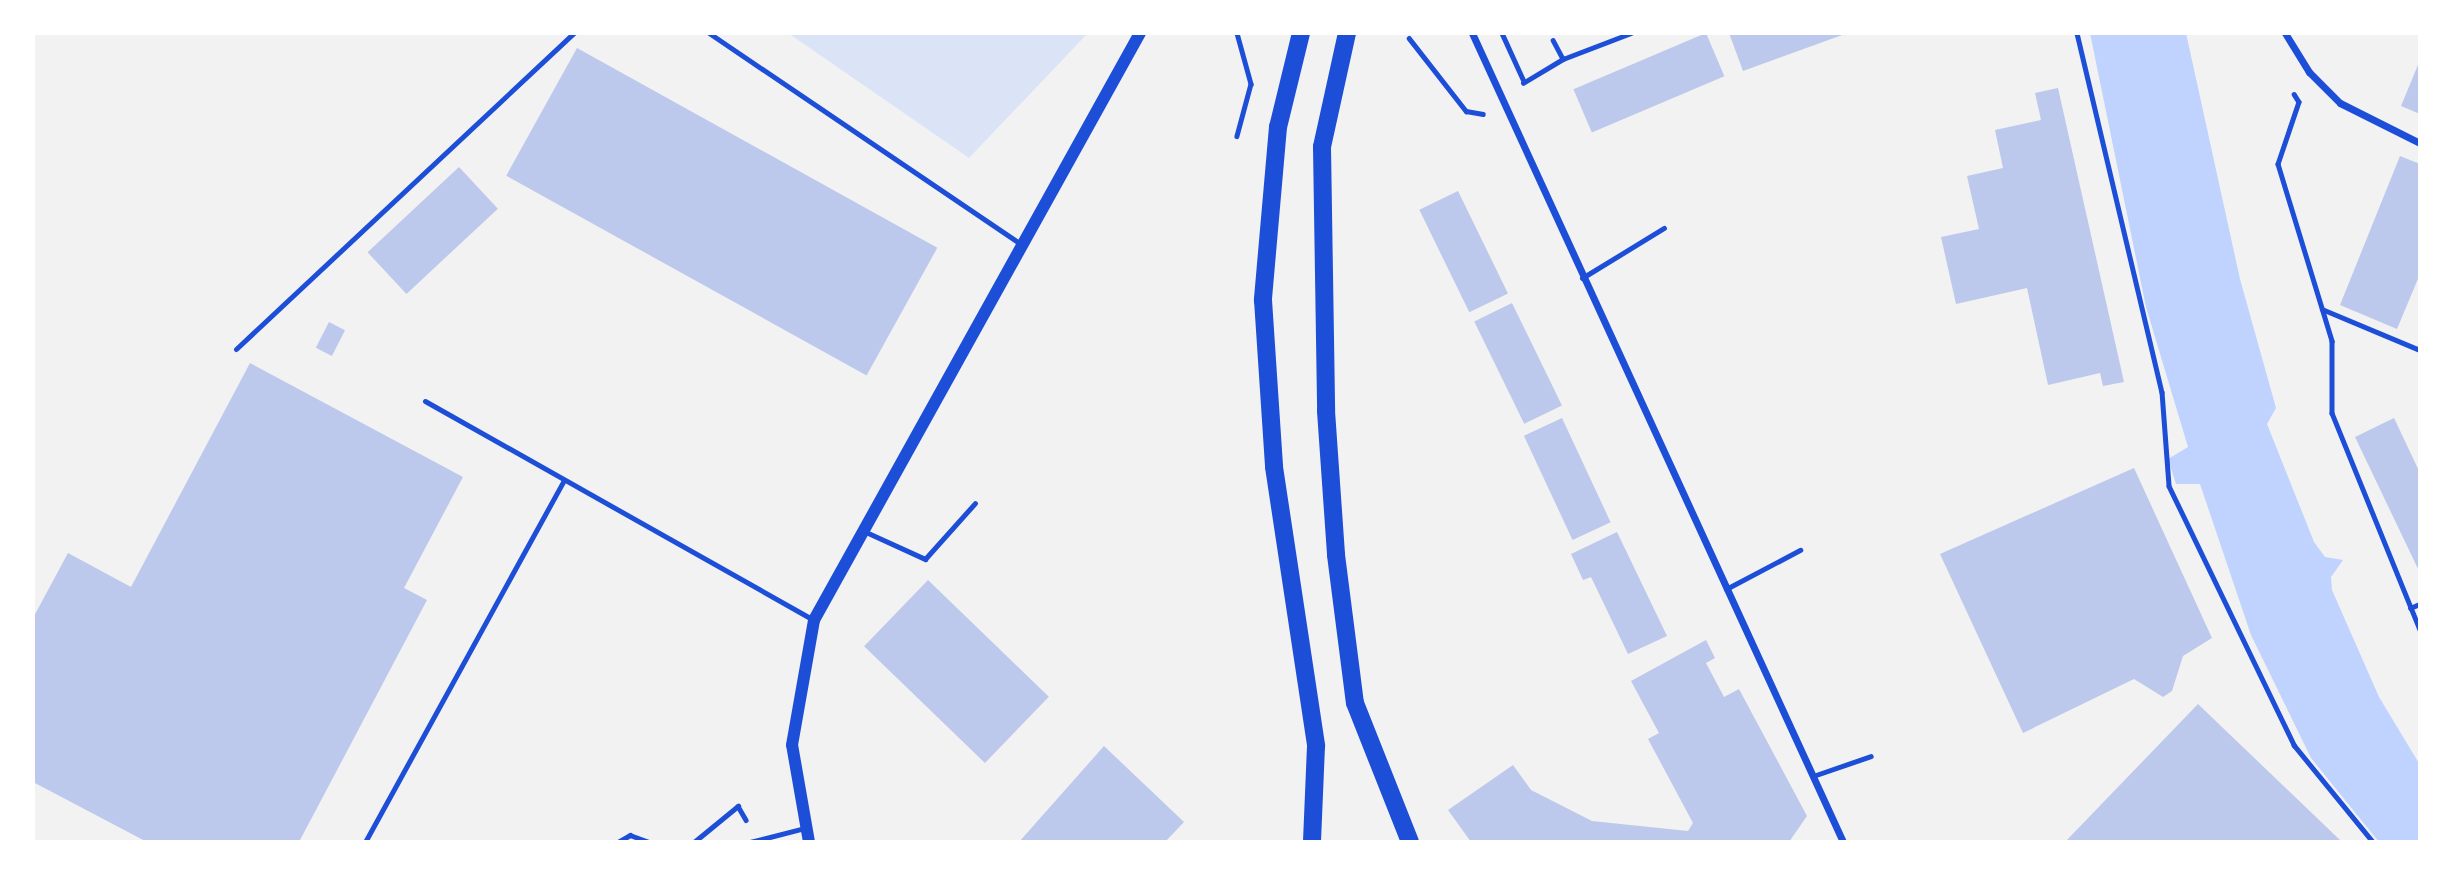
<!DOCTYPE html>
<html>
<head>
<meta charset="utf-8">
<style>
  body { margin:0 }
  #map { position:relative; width:2453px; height:875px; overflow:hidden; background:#f2f2f2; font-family:"Fira Sans Condensed",sans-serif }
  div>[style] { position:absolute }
  .green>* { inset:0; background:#dbe4f7 }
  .water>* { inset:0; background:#bfd3fe }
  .building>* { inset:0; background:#bdc9ec; transform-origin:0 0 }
  .path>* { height:4.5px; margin:-2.25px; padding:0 2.25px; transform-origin:2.25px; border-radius:2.25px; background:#1d4ed8 }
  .service>* { height:5px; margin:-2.5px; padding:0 2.5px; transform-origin:2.5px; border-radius:2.5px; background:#1d4ed8 }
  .minor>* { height:7px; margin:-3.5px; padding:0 3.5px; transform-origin:3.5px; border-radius:3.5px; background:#1d4ed8 }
  .tertiary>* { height:12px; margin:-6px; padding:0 6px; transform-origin:6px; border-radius:6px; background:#1d4ed8 }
  .primary>* { height:18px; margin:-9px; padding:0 9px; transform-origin:9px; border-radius:9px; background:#1d4ed8 }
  span { translate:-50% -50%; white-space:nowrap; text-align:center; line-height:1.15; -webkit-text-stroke:7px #fff; paint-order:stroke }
  .frame { position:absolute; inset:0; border:35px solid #fff; pointer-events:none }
</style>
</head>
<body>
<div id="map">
  <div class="green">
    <i style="clip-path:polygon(788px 33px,1088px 33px,969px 158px)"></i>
  </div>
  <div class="water">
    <i style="clip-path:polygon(2090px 33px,2186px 33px,2240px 279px,2276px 408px,2267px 424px,2314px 542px,2325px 557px,2343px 560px,2331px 577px,2332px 590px,2379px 697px,2420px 765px,2420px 842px,2379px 842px,2311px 758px,2251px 635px,2200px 484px,2176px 484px,2168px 459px,2188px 447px,2146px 307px)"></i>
  </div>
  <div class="building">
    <i style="left:1706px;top:33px;width:47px;height:144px;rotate:67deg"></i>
    <i style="clip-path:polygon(1729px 33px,1845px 33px,1845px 34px,1743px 71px)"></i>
    <i style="left:577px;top:48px;width:412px;height:146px;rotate:29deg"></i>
    <i style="clip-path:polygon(2420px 60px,2420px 114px,2401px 106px)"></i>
    <i style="clip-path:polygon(2058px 88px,2124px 382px,2103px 386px,2100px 373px,2048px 385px,2027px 288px,1956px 304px,1941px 237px,1979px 229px,1967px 176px,2003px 168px,1995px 130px,2041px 120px,2035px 93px)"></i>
    <i style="clip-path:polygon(2400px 156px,2420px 164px,2420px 274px,2397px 329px,2340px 305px)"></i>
    <i style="left:459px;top:167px;width:57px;height:125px;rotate:47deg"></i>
    <i style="left:1458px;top:191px;width:114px;height:43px;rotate:64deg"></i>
    <i style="left:1512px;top:303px;width:114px;height:42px;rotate:64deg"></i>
    <i style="left:329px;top:322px;width:18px;height:29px;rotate:27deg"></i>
    <i style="clip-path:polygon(250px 363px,463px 477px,404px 588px,427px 600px,299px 842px,147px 842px,33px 782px,33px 618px,68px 553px,131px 587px)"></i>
    <i style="left:1562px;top:418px;width:115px;height:42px;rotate:65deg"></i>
    <i style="clip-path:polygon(2394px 418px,2420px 473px,2420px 573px,2355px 437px)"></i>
    <i style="clip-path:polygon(2134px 468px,2212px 638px,2183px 656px,2172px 691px,2163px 697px,2134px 679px,2023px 733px,1940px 554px)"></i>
    <i style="clip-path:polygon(1617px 532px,1667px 636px,1628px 654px,1591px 577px,1583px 580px,1571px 554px)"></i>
    <i style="left:928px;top:580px;width:168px;height:92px;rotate:44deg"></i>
    <i style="clip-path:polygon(1706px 640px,1715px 658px,1706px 663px,1724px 697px,1739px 689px,1807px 816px,1789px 842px,1471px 842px,1448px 810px,1513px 765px,1531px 790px,1592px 821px,1688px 831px,1693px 823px,1648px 739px,1659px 733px,1631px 681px)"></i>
    <i style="clip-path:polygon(2198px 704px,2342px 842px,2065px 842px)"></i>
    <i style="clip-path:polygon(1104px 746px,1184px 822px,1165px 842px,1019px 842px)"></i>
  </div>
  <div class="path">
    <i style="left:1237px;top:33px;width:53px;rotate:74.6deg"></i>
    <i style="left:1251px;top:84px;width:54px;rotate:105.1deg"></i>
    <i style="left:1502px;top:33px;width:51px;rotate:65.5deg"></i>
    <i style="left:2077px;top:33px;width:369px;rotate:76.7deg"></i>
    <i style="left:2162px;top:392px;width:94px;rotate:85.7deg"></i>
    <i style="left:2169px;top:486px;width:288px;rotate:64.2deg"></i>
    <i style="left:2294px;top:745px;width:125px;rotate:50.8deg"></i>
    <i style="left:1409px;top:38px;width:93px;rotate:52deg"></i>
    <i style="left:1466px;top:111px;width:17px;rotate:10deg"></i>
    <i style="left:1553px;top:40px;width:21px;rotate:62deg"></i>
    <i style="left:1563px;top:59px;width:73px;rotate:-20.9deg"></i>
    <i style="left:1523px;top:83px;width:47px;rotate:-31deg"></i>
    <i style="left:2294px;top:94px;width:9px;rotate:58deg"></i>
    <i style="left:2299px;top:102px;width:65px;rotate:108.7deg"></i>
    <i style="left:2278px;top:164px;width:185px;rotate:73deg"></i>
    <i style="left:2332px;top:341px;width:72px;rotate:90deg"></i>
    <i style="left:2332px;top:413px;width:234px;rotate:67.9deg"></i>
    <i style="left:2322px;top:309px;width:106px;rotate:22.7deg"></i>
    <i style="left:2410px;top:608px;width:11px;rotate:-22deg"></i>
    <i style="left:618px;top:842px;width:14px;rotate:-30deg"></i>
    <i style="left:630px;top:835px;width:20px;rotate:20deg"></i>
    <i style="left:694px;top:842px;width:57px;rotate:-39.3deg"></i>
    <i style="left:738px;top:806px;width:16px;rotate:60deg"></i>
  </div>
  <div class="service">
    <i style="left:709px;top:33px;width:374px;rotate:34.1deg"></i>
    <i style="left:1582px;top:278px;width:96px;rotate:-31.4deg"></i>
    <i style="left:236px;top:349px;width:463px;rotate:-43.1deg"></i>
    <i style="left:425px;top:401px;width:444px;rotate:29.4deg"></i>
    <i style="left:868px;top:533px;width:63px;rotate:24.5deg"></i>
    <i style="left:925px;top:559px;width:75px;rotate:-48.2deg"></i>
    <i style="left:1726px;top:589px;width:84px;rotate:-27.8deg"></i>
    <i style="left:1813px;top:776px;width:61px;rotate:-19deg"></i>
    <i style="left:365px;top:842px;width:413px;rotate:-61.2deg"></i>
    <i style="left:750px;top:842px;width:57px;rotate:-14.3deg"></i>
  </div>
  <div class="minor">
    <i style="left:1472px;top:33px;width:890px;rotate:65.36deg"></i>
    <i style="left:2285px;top:33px;width:46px;rotate:58.4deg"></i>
    <i style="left:2309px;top:72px;width:44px;rotate:45deg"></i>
    <i style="left:2340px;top:103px;width:89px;rotate:26.6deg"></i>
  </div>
  <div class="tertiary">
    <i style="left:809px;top:842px;width:98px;rotate:-99.9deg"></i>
    <i style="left:792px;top:745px;width:127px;rotate:-80deg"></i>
    <i style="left:814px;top:620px;width:671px;rotate:-60.95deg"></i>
  </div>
  <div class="primary">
    <i style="left:1301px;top:33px;width:97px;rotate:103.7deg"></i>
    <i style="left:1278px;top:127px;width:174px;rotate:95deg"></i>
    <i style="left:1263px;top:300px;width:167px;rotate:86.2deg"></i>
    <i style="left:1274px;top:467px;width:282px;rotate:81.4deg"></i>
    <i style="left:1316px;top:746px;width:96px;rotate:92.4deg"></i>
    <i style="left:1347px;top:33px;width:117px;rotate:102.4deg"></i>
    <i style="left:1322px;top:147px;width:264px;rotate:89.1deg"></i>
    <i style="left:1326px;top:411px;width:144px;rotate:86deg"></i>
    <i style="left:1336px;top:555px;width:149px;rotate:82.7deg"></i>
    <i style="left:1355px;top:703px;width:149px;rotate:68.4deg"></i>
  </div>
  <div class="frame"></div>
</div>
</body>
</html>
